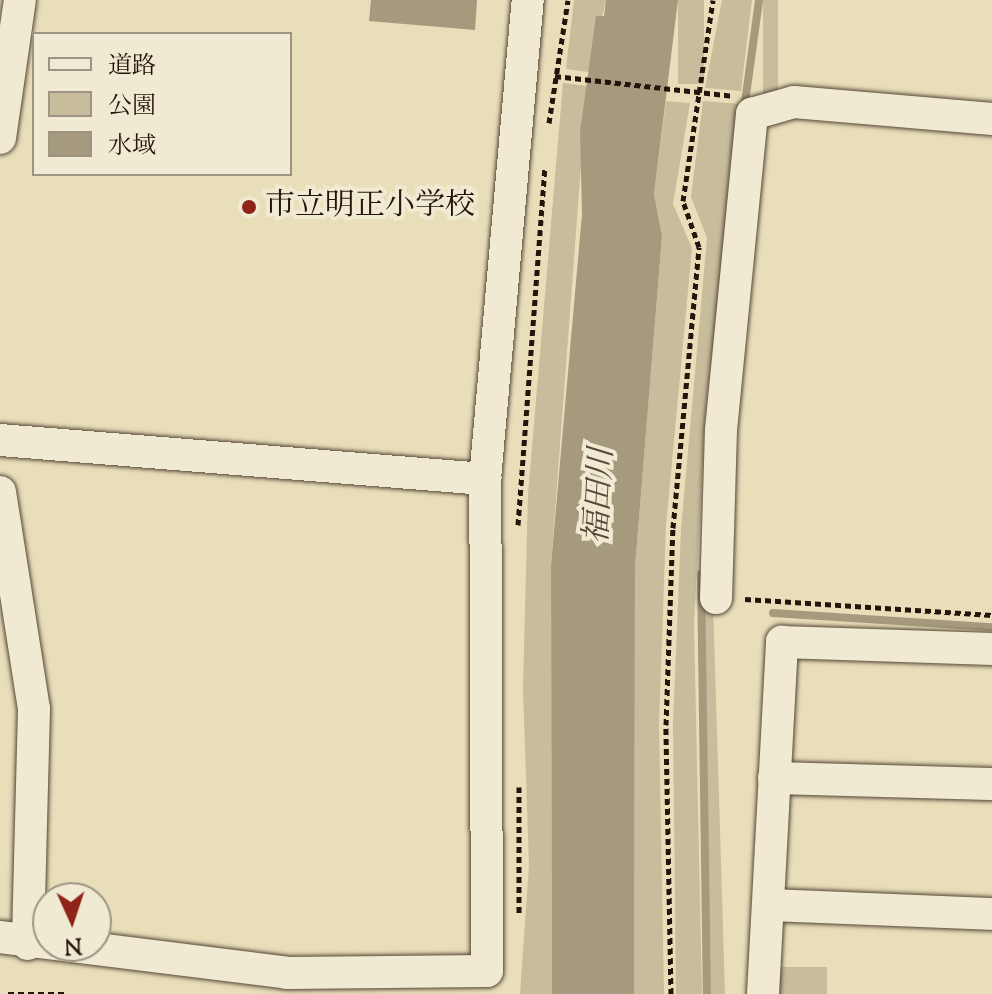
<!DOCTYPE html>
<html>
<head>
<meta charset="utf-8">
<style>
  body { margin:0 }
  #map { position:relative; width:992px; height:994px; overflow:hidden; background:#e8deb9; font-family:"Sorts Mill Goudy","Noto Serif JP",serif }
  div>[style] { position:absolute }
  .green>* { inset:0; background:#c7bc9c; transform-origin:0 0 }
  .water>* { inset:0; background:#a5997e }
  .stream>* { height:8px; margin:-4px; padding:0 4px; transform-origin:4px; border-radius:4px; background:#a5997e }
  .path>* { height:5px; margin-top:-2.5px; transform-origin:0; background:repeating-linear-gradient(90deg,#23140c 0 6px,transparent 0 10px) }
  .roads { filter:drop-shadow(0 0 2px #544637) drop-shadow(0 0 2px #544637) }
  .minor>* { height:32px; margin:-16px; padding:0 16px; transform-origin:16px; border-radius:16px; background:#f0ead2 }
  .dots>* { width:22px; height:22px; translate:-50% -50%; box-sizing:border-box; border:4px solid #f0ead2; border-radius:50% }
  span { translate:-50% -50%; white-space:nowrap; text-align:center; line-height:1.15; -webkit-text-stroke:8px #f0ead2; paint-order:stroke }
  .poi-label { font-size:30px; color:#23140c }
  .left { translate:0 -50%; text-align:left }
  .water-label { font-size:32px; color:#57493a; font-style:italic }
  .legend { position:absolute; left:32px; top:32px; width:260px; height:144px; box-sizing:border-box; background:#f0ead2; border:2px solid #9e9483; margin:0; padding:10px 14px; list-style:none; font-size:24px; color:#23140c }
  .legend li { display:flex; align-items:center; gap:16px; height:40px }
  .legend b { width:40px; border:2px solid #9e9483 }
  .north { position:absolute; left:32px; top:882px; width:80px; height:80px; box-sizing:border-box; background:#f0ead2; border:2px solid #9e9483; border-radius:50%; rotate:177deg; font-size:22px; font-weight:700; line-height:32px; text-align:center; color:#23140c }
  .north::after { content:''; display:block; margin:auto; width:28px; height:36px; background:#8f2418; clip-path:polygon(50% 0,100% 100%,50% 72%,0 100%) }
</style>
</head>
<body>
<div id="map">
  <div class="green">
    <i style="clip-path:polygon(574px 0,606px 0,589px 72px,566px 69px)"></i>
    <i style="left:678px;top:0;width:26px;height:84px"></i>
    <i style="clip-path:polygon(722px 0,752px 0,741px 91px,705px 88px)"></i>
    <i style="left:763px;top:0;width:15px;height:93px"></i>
    <i style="clip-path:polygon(563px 83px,587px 86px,551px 565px,552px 994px,520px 994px,529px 865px,523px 689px,528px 494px)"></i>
    <i style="clip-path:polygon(666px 101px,690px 103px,673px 204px,692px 248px,666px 526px,659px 724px,664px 994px,634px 994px,635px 567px,662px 236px,654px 194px)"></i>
    <i style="clip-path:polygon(703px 101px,740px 104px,705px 416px,694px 624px,702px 994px,676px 994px,673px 724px,681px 529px,707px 238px,691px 197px)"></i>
    <i style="clip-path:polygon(705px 602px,713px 602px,725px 994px,710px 994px)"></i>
    <i style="left:778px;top:967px;width:49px;height:27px"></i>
  </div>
  <div class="water">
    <i style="clip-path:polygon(371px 0,477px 0,475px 30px,369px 21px)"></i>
    <i style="clip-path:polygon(606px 0,678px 0,654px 194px,662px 236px,635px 567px,634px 994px,552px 994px,551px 565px,582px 214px,580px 132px,596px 16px,604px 16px)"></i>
  </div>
  <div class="stream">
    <i style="left:744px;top:110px;width:111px;rotate:-82.2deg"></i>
    <i style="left:701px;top:574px;width:420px;rotate:89.2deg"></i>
    <i style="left:773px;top:613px;width:219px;rotate:3.7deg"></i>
  </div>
  <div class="path">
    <i style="left:555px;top:76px;width:178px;rotate:6.4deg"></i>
    <i style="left:549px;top:123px;width:124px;rotate:-81.2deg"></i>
    <i style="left:518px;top:525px;width:358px;rotate:-85.7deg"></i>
    <i style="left:745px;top:599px;width:248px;rotate:3.7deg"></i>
    <i style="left:519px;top:787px;width:126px;rotate:90deg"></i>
    <i style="left:8px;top:994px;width:56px"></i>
    <i style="left:671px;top:994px;width:269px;rotate:-91.1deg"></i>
    <i style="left:666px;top:725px;width:197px;rotate:-88deg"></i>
    <i style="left:673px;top:528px;width:282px;rotate:-84.7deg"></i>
    <i style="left:699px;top:247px;width:49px;rotate:-109.2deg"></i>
    <i style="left:683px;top:201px;width:203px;rotate:-81.5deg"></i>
  </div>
  <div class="roads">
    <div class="minor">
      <i style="left:0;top:138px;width:139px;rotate:-81.8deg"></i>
      <i style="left:0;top:440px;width:487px;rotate:4.6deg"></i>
      <i style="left:0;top:492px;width:220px;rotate:81.1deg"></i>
      <i style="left:34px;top:709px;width:235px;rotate:91.5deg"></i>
      <i style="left:716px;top:598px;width:168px;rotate:-88.3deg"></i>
      <i style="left:721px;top:430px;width:318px;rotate:-84.4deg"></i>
      <i style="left:752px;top:114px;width:44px;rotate:-15.9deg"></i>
      <i style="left:794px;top:102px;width:199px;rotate:4.9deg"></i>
      <i style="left:774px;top:778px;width:218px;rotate:1.6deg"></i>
      <i style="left:768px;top:905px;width:224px;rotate:2.3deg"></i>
      <i style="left:0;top:937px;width:289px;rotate:7.1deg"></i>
      <i style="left:287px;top:973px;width:200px;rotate:-0.6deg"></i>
      <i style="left:487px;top:971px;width:492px;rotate:-90.2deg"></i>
      <i style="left:485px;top:479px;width:481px;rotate:-84.9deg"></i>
      <i style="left:763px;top:994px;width:353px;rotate:-86.9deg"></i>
      <i style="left:782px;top:642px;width:210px;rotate:1.9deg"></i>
    </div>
  </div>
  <div class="dots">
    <i style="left:249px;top:207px;background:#8f2418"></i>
  </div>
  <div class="poi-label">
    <span class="left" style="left:265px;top:207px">市立明正小学校</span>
  </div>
  <div class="water-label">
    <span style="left:601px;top:496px;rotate:-87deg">福田川</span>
  </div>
  <ul class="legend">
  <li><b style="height:10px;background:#f0ead2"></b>道路</li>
  <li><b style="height:22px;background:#c7bc9c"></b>公園</li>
  <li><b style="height:22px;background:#a5997e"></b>水域</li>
  </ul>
  <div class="north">N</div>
</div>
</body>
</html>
